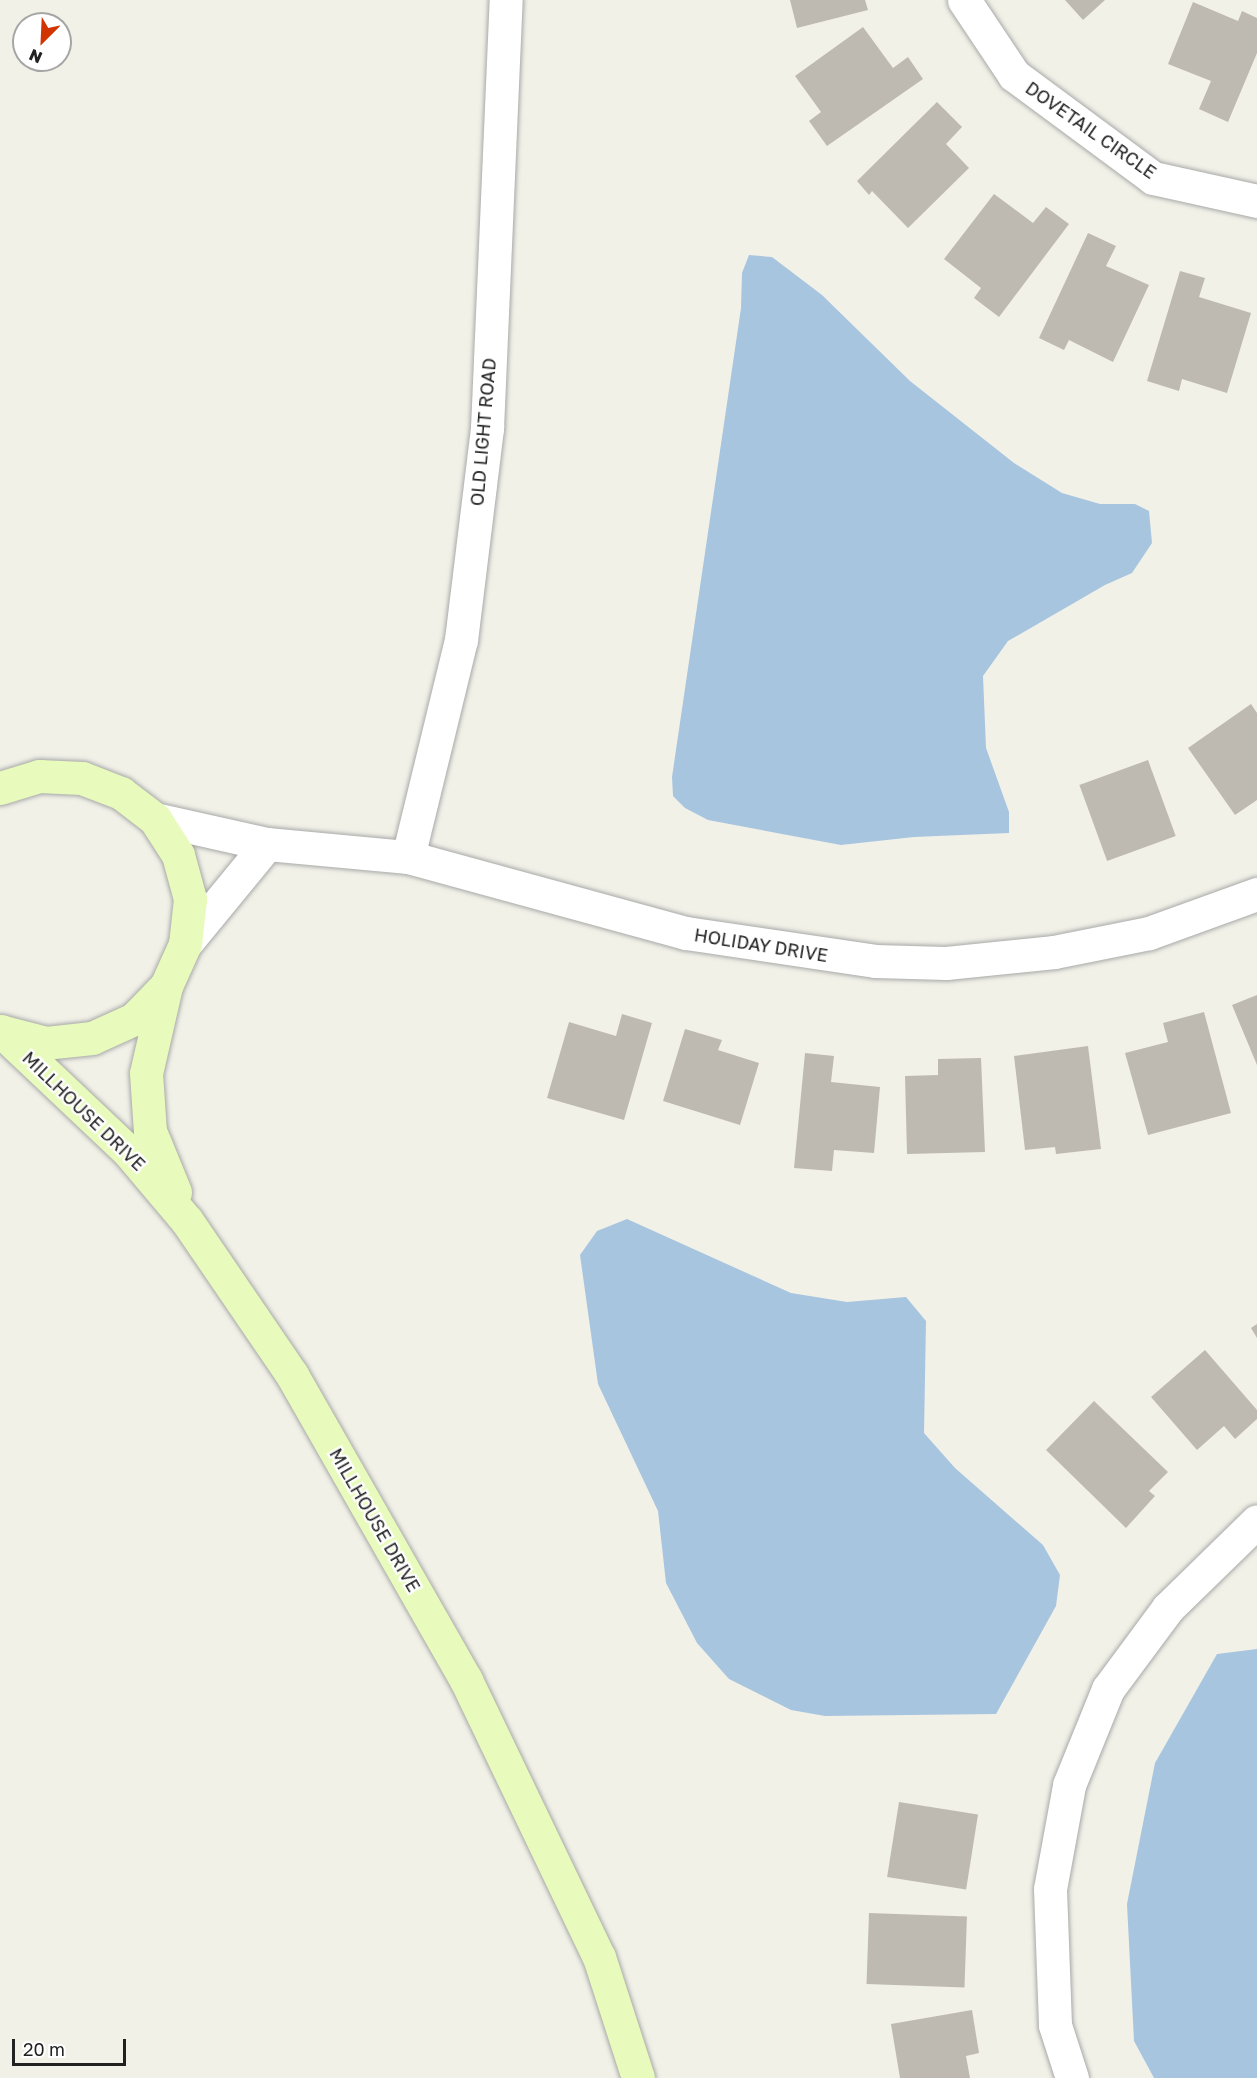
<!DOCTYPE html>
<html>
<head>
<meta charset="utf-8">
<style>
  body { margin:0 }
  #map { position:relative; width:1257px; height:2078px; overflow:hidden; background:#f1f1e8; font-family:"Golos Text",sans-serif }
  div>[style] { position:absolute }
  .water>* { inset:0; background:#a8c5e0 }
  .building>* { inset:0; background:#bfbab1; transform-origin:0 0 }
  .roads { filter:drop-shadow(0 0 2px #a8a8a8) drop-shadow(0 0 2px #a8a8a8) }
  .street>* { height:33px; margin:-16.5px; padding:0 16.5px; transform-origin:16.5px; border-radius:16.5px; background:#fff }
  .secondary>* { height:33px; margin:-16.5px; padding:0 16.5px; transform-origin:16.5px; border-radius:16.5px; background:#e8fbbc }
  span { translate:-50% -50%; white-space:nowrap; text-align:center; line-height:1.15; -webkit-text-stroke:4.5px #fff; paint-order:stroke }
  .street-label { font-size:18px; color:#212121 }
  .north { position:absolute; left:12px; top:12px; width:60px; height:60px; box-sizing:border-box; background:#fff; border:2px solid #a6a6a6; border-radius:50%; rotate:204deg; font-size:16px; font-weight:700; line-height:24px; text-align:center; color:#212121 }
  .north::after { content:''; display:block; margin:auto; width:21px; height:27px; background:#d23400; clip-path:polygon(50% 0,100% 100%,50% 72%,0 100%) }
  .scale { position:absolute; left:12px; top:2039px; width:114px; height:27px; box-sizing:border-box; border:3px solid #212121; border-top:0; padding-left:8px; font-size:18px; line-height:21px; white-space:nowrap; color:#212121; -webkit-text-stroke:4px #fff; paint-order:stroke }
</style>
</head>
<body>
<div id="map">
  <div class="water">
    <i style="clip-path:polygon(749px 255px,772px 257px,822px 295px,910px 381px,1014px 463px,1062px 493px,1100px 504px,1135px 504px,1149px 511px,1152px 543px,1132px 573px,1105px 585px,1008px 641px,983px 676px,986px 748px,1009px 812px,1009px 833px,914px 837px,841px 845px,708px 820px,685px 808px,673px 796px,672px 777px,741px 308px,742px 273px)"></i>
    <i style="clip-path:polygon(627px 1219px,791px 1293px,847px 1302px,906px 1297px,926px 1321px,924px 1433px,955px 1468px,1043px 1545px,1060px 1575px,1056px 1606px,996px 1714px,825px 1716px,791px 1710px,729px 1679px,697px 1643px,666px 1583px,658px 1511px,598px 1384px,580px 1255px,597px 1231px)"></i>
    <i style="clip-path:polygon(1257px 1649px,1257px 2078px,1154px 2078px,1134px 2041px,1127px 1904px,1155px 1763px,1217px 1654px)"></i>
  </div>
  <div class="building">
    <i style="clip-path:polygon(790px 0,865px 0,868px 10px,797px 28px)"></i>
    <i style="clip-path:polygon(1065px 0,1105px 0,1083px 20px)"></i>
    <i style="clip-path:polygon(1193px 2px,1238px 21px,1242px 11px,1257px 18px,1257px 53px,1228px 122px,1199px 109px,1211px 81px,1168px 64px)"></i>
    <i style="clip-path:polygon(863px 27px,893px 68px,908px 57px,923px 79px,827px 146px,809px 121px,821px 112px,795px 76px)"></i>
    <i style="clip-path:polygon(937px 102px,962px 127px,946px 144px,969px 168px,908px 228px,872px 191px,869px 195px,857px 181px)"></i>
    <i style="clip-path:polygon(994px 194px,1033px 223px,1046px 207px,1069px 224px,999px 317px,974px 298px,981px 288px,944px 259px)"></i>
    <i style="clip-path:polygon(1088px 233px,1116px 246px,1106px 266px,1149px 285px,1113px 362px,1069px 340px,1064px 350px,1039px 338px)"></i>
    <i style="clip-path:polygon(1180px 271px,1205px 278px,1199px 297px,1251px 313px,1227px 393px,1182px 379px,1179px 391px,1147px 381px)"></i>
    <i style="clip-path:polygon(1251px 704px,1257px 713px,1257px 800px,1235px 815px,1188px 748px)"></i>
    <i style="left:1148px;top:760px;width:81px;height:73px;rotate:70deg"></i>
    <i style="clip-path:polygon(1257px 995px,1257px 1065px,1232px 1005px)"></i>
    <i style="clip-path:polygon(1204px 1012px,1231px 1113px,1148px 1135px,1125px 1053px,1168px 1042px,1163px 1023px)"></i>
    <i style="clip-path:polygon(622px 1014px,652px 1023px,624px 1120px,547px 1098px,569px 1022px,616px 1036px)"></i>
    <i style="clip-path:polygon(685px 1029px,722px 1040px,718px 1050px,759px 1063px,740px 1125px,663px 1101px)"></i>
    <i style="clip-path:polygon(1088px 1046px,1101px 1149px,1056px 1154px,1055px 1147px,1025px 1150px,1014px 1056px)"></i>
    <i style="clip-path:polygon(805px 1053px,834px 1056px,831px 1082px,880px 1087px,874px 1153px,834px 1150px,832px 1171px,794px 1168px)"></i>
    <i style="clip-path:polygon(981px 1058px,985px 1152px,907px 1154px,905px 1076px,938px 1075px,938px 1059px)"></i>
    <i style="clip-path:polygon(1257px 1324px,1257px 1338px,1251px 1328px)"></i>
    <i style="clip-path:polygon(1205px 1350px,1257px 1410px,1257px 1419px,1235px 1439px,1224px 1426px,1197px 1450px,1151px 1397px)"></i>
    <i style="clip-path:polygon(1094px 1401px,1168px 1472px,1149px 1491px,1155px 1496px,1126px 1528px,1046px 1450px)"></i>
    <i style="left:899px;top:1802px;width:80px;height:76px;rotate:9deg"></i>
    <i style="left:869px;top:1913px;width:98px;height:71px;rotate:2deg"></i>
    <i style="clip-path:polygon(972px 2010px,979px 2053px,966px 2056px,970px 2078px,900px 2078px,891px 2024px)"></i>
  </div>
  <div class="roads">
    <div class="street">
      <i style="left:964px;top:0;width:90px;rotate:56.3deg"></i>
      <i style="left:1014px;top:75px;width:173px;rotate:36.5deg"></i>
      <i style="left:1153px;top:178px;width:107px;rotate:12.5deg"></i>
      <i style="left:155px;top:819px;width:115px;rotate:12.6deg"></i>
      <i style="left:267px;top:844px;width:142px;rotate:5.3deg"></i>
      <i style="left:408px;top:857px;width:288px;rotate:15.3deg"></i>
      <i style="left:686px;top:933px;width:191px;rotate:8.4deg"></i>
      <i style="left:875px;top:961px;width:71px;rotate:1.6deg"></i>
      <i style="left:946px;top:963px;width:109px;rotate:-5.8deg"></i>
      <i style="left:1054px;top:952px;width:97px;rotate:-11.3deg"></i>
      <i style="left:1149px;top:933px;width:115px;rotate:-19.9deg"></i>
      <i style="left:408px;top:857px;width:223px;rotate:-76.3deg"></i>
      <i style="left:461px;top:640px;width:214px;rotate:-83deg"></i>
      <i style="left:487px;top:428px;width:428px;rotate:-87.5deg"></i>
      <i style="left:185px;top:944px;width:129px;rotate:-50.6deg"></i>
      <i style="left:1072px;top:2078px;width:56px;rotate:-107.8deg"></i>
      <i style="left:1055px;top:2025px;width:136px;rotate:-92.1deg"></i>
      <i style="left:1050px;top:1889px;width:106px;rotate:-79.6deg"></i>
      <i style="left:1069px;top:1785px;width:104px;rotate:-67.9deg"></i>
      <i style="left:1108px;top:1689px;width:101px;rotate:-53.5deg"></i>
      <i style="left:1168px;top:1608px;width:124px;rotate:-44.3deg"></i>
    </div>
    <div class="secondary">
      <i style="left:0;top:788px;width:41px;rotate:-17.1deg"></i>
      <i style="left:39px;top:776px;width:43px;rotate:2.7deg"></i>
      <i style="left:82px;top:778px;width:42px;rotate:21deg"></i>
      <i style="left:121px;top:793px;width:43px;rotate:37.4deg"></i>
      <i style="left:155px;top:819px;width:43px;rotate:57.4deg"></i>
      <i style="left:178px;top:855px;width:46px;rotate:74.7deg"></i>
      <i style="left:190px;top:899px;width:45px;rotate:96.3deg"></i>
      <i style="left:185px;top:944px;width:46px;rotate:114.3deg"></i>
      <i style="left:166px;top:986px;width:46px;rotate:134.1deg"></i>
      <i style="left:134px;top:1019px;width:46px;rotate:155.7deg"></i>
      <i style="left:92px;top:1038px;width:46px;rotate:173.8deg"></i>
      <i style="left:46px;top:1043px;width:43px;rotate:-165.3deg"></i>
      <i style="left:166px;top:986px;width:89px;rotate:102.9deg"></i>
      <i style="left:146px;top:1073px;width:58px;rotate:86.1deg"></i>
      <i style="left:150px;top:1131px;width:66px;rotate:67.7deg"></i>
      <i style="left:1px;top:1031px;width:175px;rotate:43.4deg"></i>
      <i style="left:128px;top:1151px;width:92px;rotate:49.9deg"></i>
      <i style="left:187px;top:1221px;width:186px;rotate:55.7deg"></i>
      <i style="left:292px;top:1375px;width:351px;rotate:60.3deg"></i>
      <i style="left:466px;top:1680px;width:307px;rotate:64.4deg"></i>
      <i style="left:599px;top:1957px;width:127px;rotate:72.1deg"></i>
    </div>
  </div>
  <div class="street-label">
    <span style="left:1091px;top:130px;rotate:35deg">DOVETAIL CIRCLE</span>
    <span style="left:483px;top:432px;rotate:-85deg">OLD LIGHT ROAD</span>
    <span style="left:761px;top:945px;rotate:9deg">HOLIDAY DRIVE</span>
    <span style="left:84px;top:1111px;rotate:44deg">MILLHOUSE DRIVE</span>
    <span style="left:375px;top:1520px;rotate:60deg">MILLHOUSE DRIVE</span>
  </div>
  <div class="north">N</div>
  <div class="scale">20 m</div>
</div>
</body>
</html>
